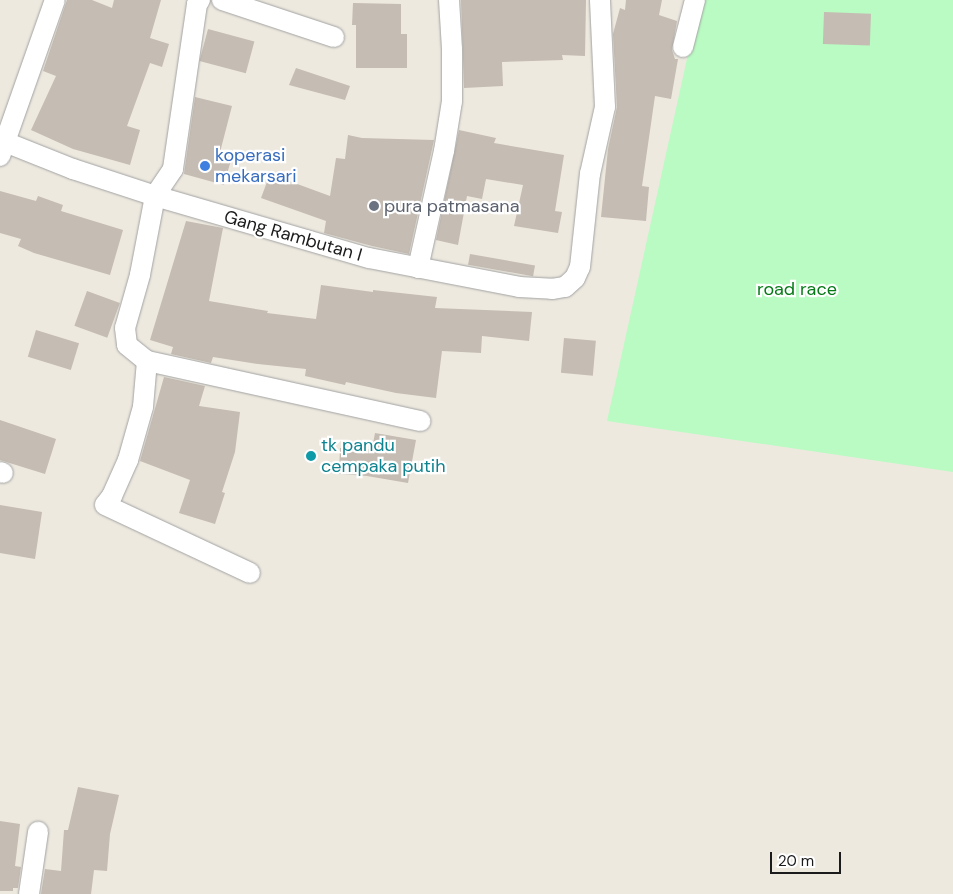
<!DOCTYPE html>
<html>
<head>
<meta charset="utf-8">
<style>
  body { margin:0 }
  #map { position:relative; width:953px; height:894px; overflow:hidden; background:#ede9df; font-family:"DM Sans",sans-serif }
  div>[style] { position:absolute }
  .park>* { inset:0; background:#b9fbc2 }
  .building>* { inset:0; background:#c5bcb3; transform-origin:0 0 }
  .roads { filter:drop-shadow(0 0 1px #a2a2a2) drop-shadow(0 0 1px #a2a2a2) }
  .street>* { height:20px; margin:-10px; padding:0 10px; transform-origin:10px; border-radius:10px; background:#fff }
  .dots>* { width:14px; height:14px; translate:-50% -50%; box-sizing:border-box; border:2px solid #fff; border-radius:50% }
  span { translate:-50% -50%; white-space:nowrap; text-align:center; line-height:1.15; -webkit-text-stroke:4.5px #fff; paint-order:stroke }
  .shop-label { font-size:18px; color:#366cbe }
  .left { translate:0 -50%; text-align:left }
  .worship-label { font-size:18px; color:#5b616d }
  .street-label { font-size:18px; color:#1b1b1b }
  .park-label { font-size:18px; color:#077a18 }
  .culture-label { font-size:18px; color:#0d838f }
  .scale { position:absolute; left:770px; top:852px; width:71px; height:22px; box-sizing:border-box; border:2px solid #1b1b1b; border-top:0; padding-left:6px; font-size:15px; line-height:18px; white-space:nowrap; color:#1b1b1b; -webkit-text-stroke:4px #fff; paint-order:stroke }
</style>
</head>
<body>
<div id="map">
  <div class="park">
    <i style="clip-path:polygon(700px 0,953px 0,953px 472px,607px 421px)"></i>
  </div>
  <div class="building">
    <i style="clip-path:polygon(67px 0,92px 0,112px 8px,114px 0,161px 0,150px 38px,169px 44px,162px 67px,150px 63px,127px 126px,140px 130px,130px 165px,73px 149px,31px 130px,56px 76px,43px 71px)"></i>
    <i style="clip-path:polygon(461px 0,586px 0,585px 56px,562px 55px,563px 60px,502px 62px,503px 86px,464px 88px)"></i>
    <i style="clip-path:polygon(626px 0,662px 0,659px 15px,677px 21px,672px 50px,675px 59px,678px 59px,671px 99px,655px 96px,642px 186px,649px 187px,646px 221px,601px 217px,608px 149px,617px 107px,613px 34px,620px 8px,625px 10px)"></i>
    <i style="clip-path:polygon(353px 3px,401px 4px,401px 34px,407px 34px,407px 68px,356px 68px,356px 25px,352px 25px)"></i>
    <i style="left:824px;top:12px;width:47px;height:32px;rotate:2deg"></i>
    <i style="left:208px;top:29px;width:48px;height:33px;rotate:15deg"></i>
    <i style="clip-path:polygon(296px 68px,350px 86px,345px 100px,289px 85px)"></i>
    <i style="clip-path:polygon(195px 97px,232px 106px,219px 156px,231px 160px,224px 185px,184px 174px)"></i>
    <i style="clip-path:polygon(459px 130px,496px 138px,494px 143px,564px 155px,555px 211px,562px 212px,558px 233px,514px 226px,523px 185px,486px 179px,482px 199px,467px 196px,458px 245px,436px 240px)"></i>
    <i style="clip-path:polygon(348px 135px,362px 138px,434px 140px,409px 254px,372px 246px,324px 233px,326px 221px,261px 198px,270px 174px,330px 196px,336px 158px,345px 159px)"></i>
    <i style="clip-path:polygon(0 191px,36px 201px,38px 196px,63px 205px,61px 211px,123px 230px,110px 275px,34px 253px,18px 246px,21px 239px,0 233px)"></i>
    <i style="clip-path:polygon(186px 221px,223px 228px,209px 301px,268px 311px,267px 313px,316px 319px,321px 285px,373px 292px,373px 290px,437px 297px,435px 308px,532px 312px,529px 341px,482px 336px,481px 353px,442px 351px,436px 398px,396px 393px,346px 382px,345px 385px,305px 376px,306px 369px,258px 364px,213px 357px,211px 363px,171px 354px,173px 347px,150px 340px)"></i>
    <i style="left:470px;top:254px;width:66px;height:11px;rotate:10deg"></i>
    <i style="left:87px;top:291px;width:35px;height:37px;rotate:20deg"></i>
    <i style="left:36px;top:330px;width:45px;height:28px;rotate:17deg"></i>
    <i style="left:564px;top:338px;width:32px;height:35px;rotate:5deg"></i>
    <i style="clip-path:polygon(164px 377px,205px 386px,199px 406px,240px 412px,235px 452px,222px 492px,225px 493px,215px 524px,179px 513px,190px 480px,140px 461px)"></i>
    <i style="clip-path:polygon(0 420px,56px 439px,45px 474px,0 460px)"></i>
    <i style="clip-path:polygon(375px 433px,416px 440px,408px 483px,367px 476px,339px 474px,340px 448px,372px 449px)"></i>
    <i style="clip-path:polygon(0 505px,42px 512px,35px 559px,0 553px)"></i>
    <i style="clip-path:polygon(78px 787px,119px 795px,110px 834px,107px 871px,94px 870px,91px 894px,41px 894px,45px 869px,61px 871px,64px 830px,68px 830px)"></i>
    <i style="clip-path:polygon(0 821px,20px 824px,15px 866px,21px 867px,18px 888px,13px 888px,13px 891px,0 891px)"></i>
  </div>
  <div class="roads">
    <div class="street">
      <i style="left:200px;top:0;width:5px;rotate:127deg"></i>
      <i style="left:197px;top:4px;width:167px;rotate:98.3deg"></i>
      <i style="left:173px;top:169px;width:32px;rotate:124deg"></i>
      <i style="left:155px;top:196px;width:80px;rotate:100.8deg"></i>
      <i style="left:140px;top:275px;width:55px;rotate:105.8deg"></i>
      <i style="left:125px;top:328px;width:17px;rotate:83deg"></i>
      <i style="left:127px;top:345px;width:26px;rotate:39deg"></i>
      <i style="left:147px;top:361px;width:46px;rotate:95deg"></i>
      <i style="left:143px;top:407px;width:55px;rotate:105.8deg"></i>
      <i style="left:128px;top:460px;width:39px;rotate:114deg"></i>
      <i style="left:112px;top:496px;width:11px;rotate:128deg"></i>
      <i style="left:105px;top:505px;width:160px;rotate:25.1deg"></i>
      <i style="left:222px;top:0;width:118px;rotate:18.3deg"></i>
      <i style="left:683px;top:47px;width:49px;rotate:-75.7deg"></i>
      <i style="left:0;top:140px;width:79px;rotate:21.7deg"></i>
      <i style="left:73px;top:169px;width:86px;rotate:18.2deg"></i>
      <i style="left:155px;top:196px;width:223px;rotate:16.2deg"></i>
      <i style="left:369px;top:258px;width:153px;rotate:10.9deg"></i>
      <i style="left:519px;top:287px;width:33px;rotate:3deg"></i>
      <i style="left:552px;top:289px;width:13px;rotate:-9deg"></i>
      <i style="left:565px;top:287px;width:13px;rotate:-42deg"></i>
      <i style="left:575px;top:278px;width:12px;rotate:-66deg"></i>
      <i style="left:580px;top:267px;width:94px;rotate:-83.9deg"></i>
      <i style="left:590px;top:174px;width:69px;rotate:-77.4deg"></i>
      <i style="left:605px;top:107px;width:107px;rotate:-92.7deg"></i>
      <i style="left:0;top:156px;width:165px;rotate:-70.6deg"></i>
      <i style="left:418px;top:268px;width:120px;rotate:-77.5deg"></i>
      <i style="left:444px;top:151px;width:51px;rotate:-80.9deg"></i>
      <i style="left:452px;top:101px;width:52px;rotate:-90deg"></i>
      <i style="left:452px;top:49px;width:49px;rotate:-93.5deg"></i>
      <i style="left:147px;top:361px;width:280px;rotate:12.4deg"></i>
      <i style="left:0;top:472px;width:3px;rotate:18deg"></i>
      <i style="left:29px;top:894px;width:63px;rotate:-81.7deg"></i>
    </div>
  </div>
  <div class="dots">
    <i style="left:205px;top:166px;background:#3f7fe0"></i>
    <i style="left:374px;top:206px;background:#6b7280"></i>
    <i style="left:311px;top:456px;background:#0f9aa8"></i>
  </div>
  <div class="shop-label">
    <span class="left" style="left:215px;top:166px">koperasi<br>mekarsari</span>
  </div>
  <div class="worship-label">
    <span class="left" style="left:384px;top:206px">pura patmasana</span>
  </div>
  <div class="street-label">
    <span style="left:293px;top:236px;rotate:16deg">Gang Rambutan I</span>
  </div>
  <div class="park-label">
    <span style="left:797px;top:289px">road race</span>
  </div>
  <div class="culture-label">
    <span class="left" style="left:321px;top:456px">tk pandu<br>cempaka putih</span>
  </div>
  <div class="scale">20 m</div>
</div>
</body>
</html>
